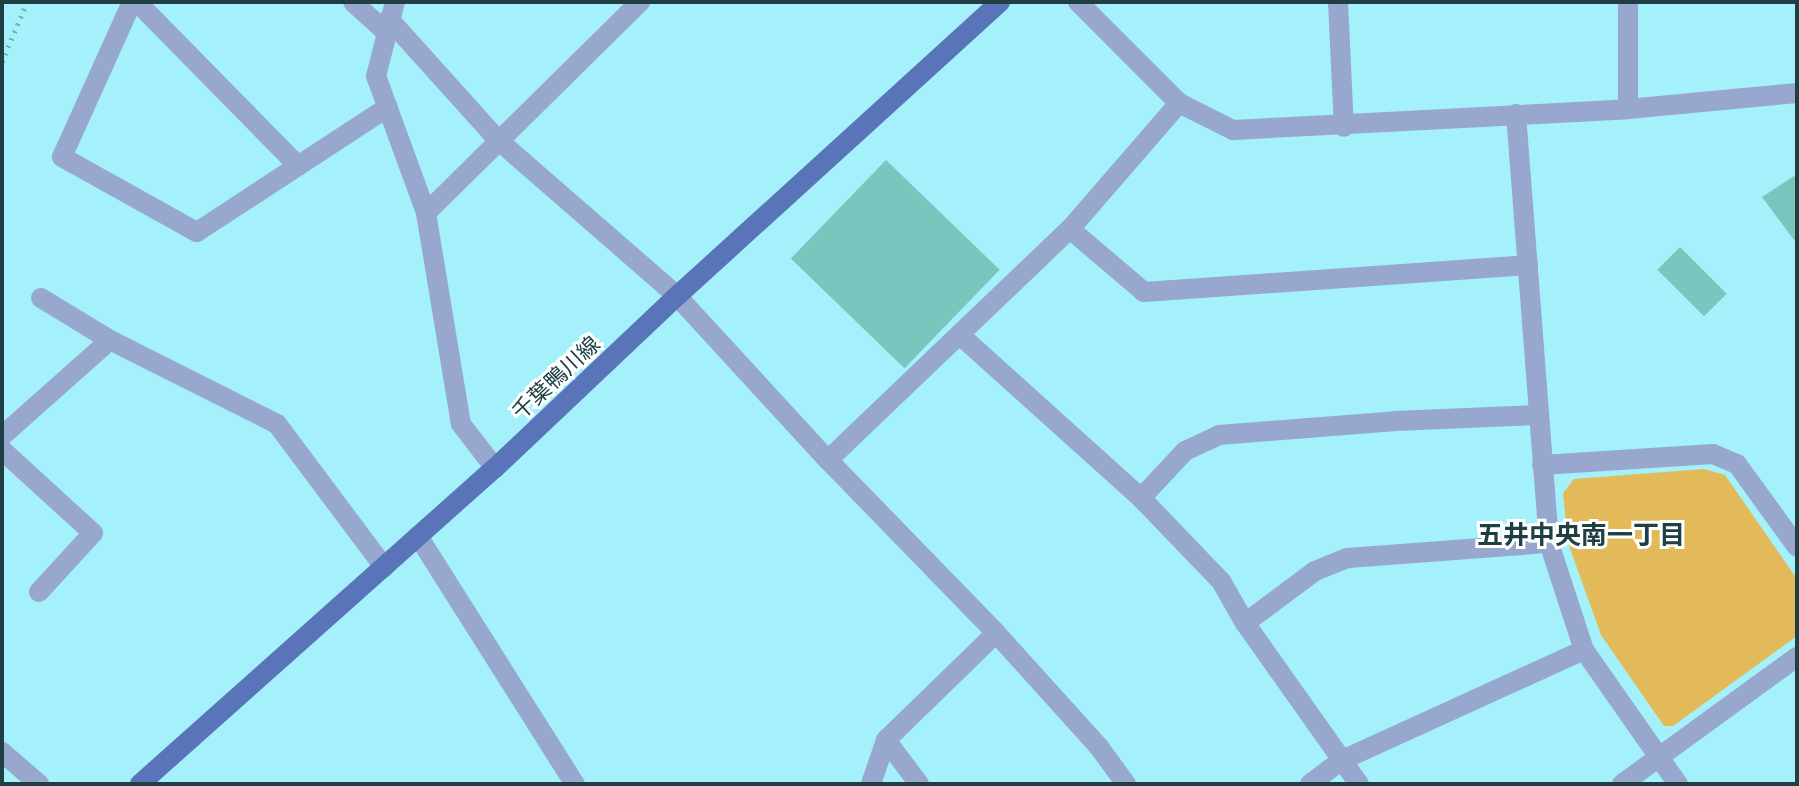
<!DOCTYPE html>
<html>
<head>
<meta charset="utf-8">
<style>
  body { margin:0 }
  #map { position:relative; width:1799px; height:786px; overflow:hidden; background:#a4f0fb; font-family:Jost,"Noto Sans JP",sans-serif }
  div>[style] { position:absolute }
  .green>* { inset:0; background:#e2ba59 }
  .building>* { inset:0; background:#7ac5bd; transform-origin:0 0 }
  .path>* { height:5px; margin-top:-2.5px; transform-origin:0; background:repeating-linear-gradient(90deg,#75b1ba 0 2px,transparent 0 8px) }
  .minor>* { height:20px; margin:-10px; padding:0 10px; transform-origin:10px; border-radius:10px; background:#97a7cd }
  .primary>* { height:20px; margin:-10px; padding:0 10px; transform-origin:10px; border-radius:10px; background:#5974b8 }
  span { translate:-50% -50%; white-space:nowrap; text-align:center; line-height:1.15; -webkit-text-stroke:6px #fff; paint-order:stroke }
  .street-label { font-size:22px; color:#203f44 }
  .quarter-label { font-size:26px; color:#203f44; font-weight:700 }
  .frame { position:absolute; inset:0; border:4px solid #203f44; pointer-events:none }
</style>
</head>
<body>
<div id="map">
  <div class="green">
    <i style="clip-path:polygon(1704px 469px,1725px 475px,1797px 579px,1797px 636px,1673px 726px,1664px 726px,1601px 635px,1568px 543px,1563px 493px,1574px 479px)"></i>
  </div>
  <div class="building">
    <i style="left:886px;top:160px;width:158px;height:137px;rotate:44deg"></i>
    <i style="clip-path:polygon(1794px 176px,1797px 180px,1797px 244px,1762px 197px)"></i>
    <i style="left:1680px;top:247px;width:66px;height:32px;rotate:45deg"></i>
  </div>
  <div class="path">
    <i style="left:2px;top:62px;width:65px;rotate:-67.4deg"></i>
  </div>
  <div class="minor">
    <i style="left:132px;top:2px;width:170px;rotate:114.3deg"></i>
    <i style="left:62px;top:157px;width:154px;rotate:29.1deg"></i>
    <i style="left:197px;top:232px;width:228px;rotate:-33.2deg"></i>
    <i style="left:137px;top:2px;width:230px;rotate:45.5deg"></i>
    <i style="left:353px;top:2px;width:45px;rotate:42.3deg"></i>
    <i style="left:395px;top:2px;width:76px;rotate:104.4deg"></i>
    <i style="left:376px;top:76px;width:146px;rotate:69.9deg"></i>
    <i style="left:426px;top:213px;width:214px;rotate:80.6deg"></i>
    <i style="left:461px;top:424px;width:56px;rotate:52.3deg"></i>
    <i style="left:1078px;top:2px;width:143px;rotate:45deg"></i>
    <i style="left:1179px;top:103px;width:60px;rotate:26.6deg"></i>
    <i style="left:1233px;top:130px;width:396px;rotate:-3deg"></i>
    <i style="left:1628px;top:109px;width:170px;rotate:-5.4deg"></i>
    <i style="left:1338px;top:2px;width:125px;rotate:87.3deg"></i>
    <i style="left:389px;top:19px;width:164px;rotate:48deg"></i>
    <i style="left:499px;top:141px;width:236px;rotate:41deg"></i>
    <i style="left:677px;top:296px;width:223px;rotate:47.4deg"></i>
    <i style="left:828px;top:460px;width:241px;rotate:45.8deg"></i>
    <i style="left:996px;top:633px;width:154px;rotate:47.9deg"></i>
    <i style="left:1099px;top:747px;width:46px;rotate:53.9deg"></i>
    <i style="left:1628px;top:109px;width:107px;rotate:-90deg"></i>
    <i style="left:1516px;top:114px;width:430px;rotate:85.6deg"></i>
    <i style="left:1549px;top:543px;width:113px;rotate:71.9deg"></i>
    <i style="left:1584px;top:650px;width:164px;rotate:55deg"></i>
    <i style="left:426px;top:213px;width:301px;rotate:-44.6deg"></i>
    <i style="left:1070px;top:229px;width:97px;rotate:40.4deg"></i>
    <i style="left:1144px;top:292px;width:385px;rotate:-4deg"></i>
    <i style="left:41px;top:298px;width:81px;rotate:31.3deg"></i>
    <i style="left:110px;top:340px;width:187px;rotate:26.7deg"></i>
    <i style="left:277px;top:424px;width:179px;rotate:53.2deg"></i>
    <i style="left:961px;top:336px;width:242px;rotate:42deg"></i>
    <i style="left:1141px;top:498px;width:115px;rotate:46.1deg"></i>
    <i style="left:1221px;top:581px;width:48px;rotate:60.3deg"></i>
    <i style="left:1245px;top:623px;width:197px;rotate:54.7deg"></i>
    <i style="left:2px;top:436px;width:144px;rotate:-41.6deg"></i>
    <i style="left:2px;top:450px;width:123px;rotate:42.4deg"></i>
    <i style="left:93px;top:533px;width:80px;rotate:132.5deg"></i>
    <i style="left:828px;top:460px;width:335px;rotate:-43.7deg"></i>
    <i style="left:1070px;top:229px;width:167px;rotate:-49.1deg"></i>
    <i style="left:1542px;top:465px;width:171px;rotate:-3.7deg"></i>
    <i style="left:1713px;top:454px;width:26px;rotate:23deg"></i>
    <i style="left:1737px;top:464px;width:102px;rotate:54.1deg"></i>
    <i style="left:1141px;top:498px;width:64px;rotate:-46.9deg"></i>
    <i style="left:1185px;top:451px;width:38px;rotate:-25deg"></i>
    <i style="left:1219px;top:435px;width:177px;rotate:-4.5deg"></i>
    <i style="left:1395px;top:421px;width:143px;rotate:-2.4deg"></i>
    <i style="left:418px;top:536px;width:294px;rotate:57.7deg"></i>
    <i style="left:1245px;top:623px;width:87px;rotate:-36.6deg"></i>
    <i style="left:1315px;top:571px;width:35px;rotate:-22deg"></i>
    <i style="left:1348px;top:558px;width:202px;rotate:-4.3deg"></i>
    <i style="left:886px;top:740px;width:55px;rotate:53.1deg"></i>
    <i style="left:2px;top:752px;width:49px;rotate:40.9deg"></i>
    <i style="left:871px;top:784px;width:46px;rotate:-71.2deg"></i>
    <i style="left:886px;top:740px;width:153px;rotate:-44.2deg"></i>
    <i style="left:1310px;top:784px;width:38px;rotate:-37deg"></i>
    <i style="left:1340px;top:761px;width:268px;rotate:-24.5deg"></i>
    <i style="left:1622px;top:784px;width:216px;rotate:-36deg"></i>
  </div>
  <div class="primary">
    <i style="left:140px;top:784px;width:475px;rotate:-41.7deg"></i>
    <i style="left:495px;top:468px;width:250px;rotate:-43.4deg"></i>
    <i style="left:677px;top:296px;width:437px;rotate:-42.3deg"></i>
  </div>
  <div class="street-label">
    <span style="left:556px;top:378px;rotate:-43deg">千葉鴨川線</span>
  </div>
  <div class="quarter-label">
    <span style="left:1581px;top:536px">五井中央南一丁目</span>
  </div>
  <div class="frame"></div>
</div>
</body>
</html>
